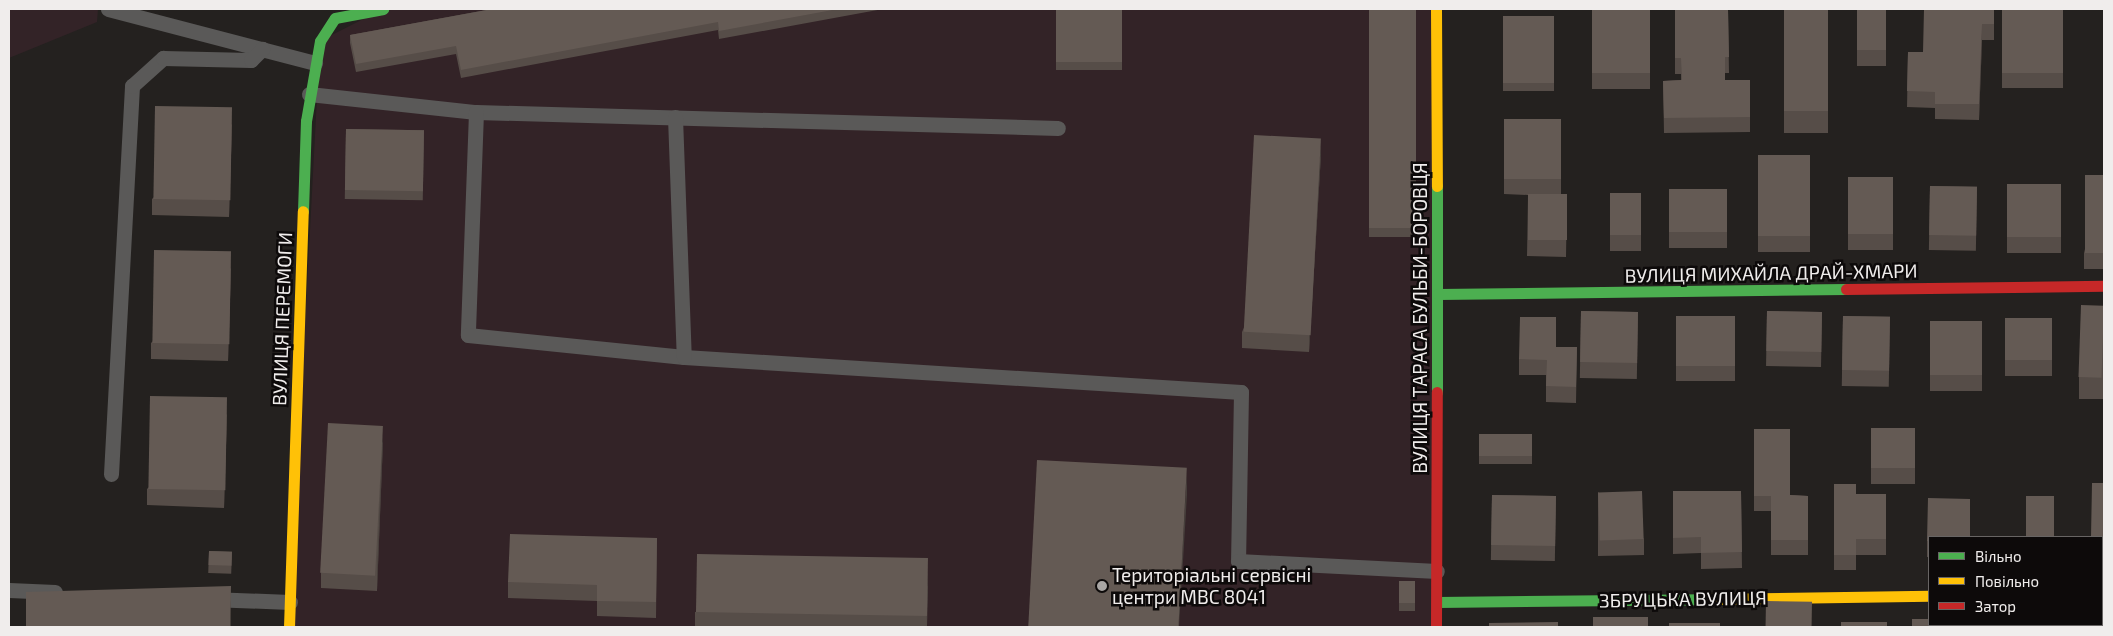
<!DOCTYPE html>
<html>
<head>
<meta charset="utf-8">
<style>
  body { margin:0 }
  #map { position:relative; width:2113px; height:636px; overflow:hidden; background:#24211f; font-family:"Exo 2",sans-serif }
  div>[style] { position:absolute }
  .industrial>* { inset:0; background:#332327 }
  .lane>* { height:15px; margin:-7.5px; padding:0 7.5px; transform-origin:7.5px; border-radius:7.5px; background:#5a5958 }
  .street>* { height:28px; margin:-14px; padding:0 14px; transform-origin:14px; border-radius:14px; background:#5a5958 }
  .fast>* { height:11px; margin:-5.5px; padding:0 5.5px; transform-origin:5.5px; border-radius:5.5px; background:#4caf50 }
  .slow>* { height:11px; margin:-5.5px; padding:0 5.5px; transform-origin:5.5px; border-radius:5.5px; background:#ffc107 }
  .jam>* { height:11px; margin:-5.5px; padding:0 5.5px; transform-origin:5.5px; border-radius:5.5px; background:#c62828 }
  .wall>* { inset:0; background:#564d48; transform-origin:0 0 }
  .shaded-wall>* { inset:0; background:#463f3b }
  .building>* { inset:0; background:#645a54; transform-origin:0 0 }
  .dots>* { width:14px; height:14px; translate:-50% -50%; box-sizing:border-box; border:2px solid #0d0a0a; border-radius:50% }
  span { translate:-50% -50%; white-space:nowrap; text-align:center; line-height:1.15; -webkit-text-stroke:5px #0d0a0a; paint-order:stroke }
  .street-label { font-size:19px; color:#f0edec }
  .poi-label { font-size:19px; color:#f0edec }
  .left { translate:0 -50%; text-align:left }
  .frame { position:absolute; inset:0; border:10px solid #f0edec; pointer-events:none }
  .legend { position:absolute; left:1928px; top:536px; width:175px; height:90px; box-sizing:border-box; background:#0d0a0a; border:1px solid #686564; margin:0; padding:6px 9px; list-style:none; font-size:15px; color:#f0edec }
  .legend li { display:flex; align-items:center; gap:10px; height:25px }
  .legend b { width:25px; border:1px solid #686564 }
</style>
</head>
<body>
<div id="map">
  <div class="industrial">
    <i style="clip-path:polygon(9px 9px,98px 9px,97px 22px,9px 58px)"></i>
    <i style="clip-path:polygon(383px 9px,1436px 9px,1436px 627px,289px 627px,320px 41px)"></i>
  </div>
  <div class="lane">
    <i style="left:108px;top:9px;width:214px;rotate:14.6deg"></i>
    <i style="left:309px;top:94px;width:168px;rotate:6.2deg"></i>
    <i style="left:476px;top:112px;width:582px;rotate:1.57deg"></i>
    <i style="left:476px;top:112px;width:223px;rotate:92.1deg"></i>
    <i style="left:468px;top:335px;width:217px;rotate:5.8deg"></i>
    <i style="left:684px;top:357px;width:558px;rotate:3.6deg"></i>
    <i style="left:1241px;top:392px;width:169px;rotate:91deg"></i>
    <i style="left:1238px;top:561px;width:199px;rotate:2.9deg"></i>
    <i style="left:675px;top:117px;width:240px;rotate:87.9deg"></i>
    <i style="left:111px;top:474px;width:389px;rotate:-86.9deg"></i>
    <i style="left:132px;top:86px;width:42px;rotate:-42.1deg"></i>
    <i style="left:163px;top:58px;width:88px;rotate:1.3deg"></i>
    <i style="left:251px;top:60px;width:16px;rotate:-45deg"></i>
    <i style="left:9px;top:590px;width:46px;rotate:2.5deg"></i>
    <i style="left:210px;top:599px;width:80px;rotate:2.1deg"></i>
  </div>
  <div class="street">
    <i style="left:2102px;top:594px;width:2px"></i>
  </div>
  <div class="fast">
    <i style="left:1437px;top:186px;width:206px;rotate:90deg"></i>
    <i style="left:303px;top:211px;width:90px;rotate:-88.1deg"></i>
    <i style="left:306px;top:121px;width:81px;rotate:-80.1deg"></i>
    <i style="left:320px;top:41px;width:27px;rotate:-57deg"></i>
    <i style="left:335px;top:18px;width:49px;rotate:-10.6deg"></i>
    <i style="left:1438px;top:294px;width:408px;rotate:-0.7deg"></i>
    <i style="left:1437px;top:602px;width:266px;rotate:-0.6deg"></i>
  </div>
  <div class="slow">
    <i style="left:1436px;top:9px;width:177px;rotate:89.7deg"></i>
    <i style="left:1703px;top:599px;width:226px;rotate:-0.8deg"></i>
    <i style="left:289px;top:627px;width:416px;rotate:-88.1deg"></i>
  </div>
  <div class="jam">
    <i style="left:1846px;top:289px;width:258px;rotate:-0.7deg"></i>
    <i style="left:1436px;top:627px;width:235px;rotate:-89.8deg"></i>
  </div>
  <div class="wall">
    <i style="clip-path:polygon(492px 9px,883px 9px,719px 39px,718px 30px,461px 78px,456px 54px,356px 72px,350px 43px,350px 35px)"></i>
    <i style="left:1056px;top:9px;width:66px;height:61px"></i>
    <i style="left:1369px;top:9px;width:47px;height:228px"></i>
    <i style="left:1592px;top:9px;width:58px;height:80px"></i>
    <i style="clip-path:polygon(1675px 9px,1728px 9px,1729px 73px,1725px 73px,1725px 80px,1750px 80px,1750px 132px,1664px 133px,1663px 81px,1681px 80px,1681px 74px,1675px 74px)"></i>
    <i style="left:1784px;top:9px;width:44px;height:124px"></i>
    <i style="left:1857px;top:9px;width:29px;height:57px"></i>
    <i style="clip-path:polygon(1994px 9px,1994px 40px,1982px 40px,1979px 120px,1935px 119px,1935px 108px,1907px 107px,1908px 52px,1923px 52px)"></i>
    <i style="left:2002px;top:9px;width:61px;height:79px"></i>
    <i style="left:1554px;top:16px;width:75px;height:51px;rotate:90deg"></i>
    <i style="clip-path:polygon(1504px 119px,1561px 119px,1561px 194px,1567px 194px,1566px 257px,1527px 256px,1528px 195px,1504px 194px)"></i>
    <i style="clip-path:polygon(232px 124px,229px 217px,152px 215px,152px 199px)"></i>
    <i style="left:346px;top:129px;width:78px;height:70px;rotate:1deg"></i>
    <i style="clip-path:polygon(1321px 155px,1309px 352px,1242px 348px,1242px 332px)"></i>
    <i style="left:1758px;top:155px;width:52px;height:97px"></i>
    <i style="clip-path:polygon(2104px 175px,2104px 269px,2084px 269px,2084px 253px)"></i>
    <i style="left:1848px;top:177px;width:45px;height:73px"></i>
    <i style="left:2007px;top:184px;width:54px;height:69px"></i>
    <i style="left:1930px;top:186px;width:47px;height:64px;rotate:1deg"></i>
    <i style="left:1669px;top:189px;width:58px;height:59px"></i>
    <i style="left:1610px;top:193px;width:31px;height:58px"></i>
    <i style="clip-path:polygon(231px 268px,228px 361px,151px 359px,151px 343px)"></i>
    <i style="clip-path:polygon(2104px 306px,2104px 399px,2079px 399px,2079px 377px)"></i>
    <i style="left:1581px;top:311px;width:57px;height:67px;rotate:1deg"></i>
    <i style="left:1767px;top:311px;width:55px;height:55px;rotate:1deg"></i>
    <i style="left:1735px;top:316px;width:65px;height:59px;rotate:90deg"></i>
    <i style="left:1843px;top:316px;width:47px;height:70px;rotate:1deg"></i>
    <i style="left:2005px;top:318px;width:47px;height:58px"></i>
    <i style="left:1930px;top:321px;width:52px;height:70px"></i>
    <i style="clip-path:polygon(1556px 347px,1577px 347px,1576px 403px,1546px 402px,1546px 375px,1519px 375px,1519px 359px)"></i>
    <i style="clip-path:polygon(227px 414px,224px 508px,147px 505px,147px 489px)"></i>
    <i style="left:1871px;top:428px;width:44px;height:56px"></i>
    <i style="clip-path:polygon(1754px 429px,1790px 495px,1808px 496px,1808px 555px,1771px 555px,1771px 511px,1754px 511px)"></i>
    <i style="left:1479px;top:434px;width:53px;height:30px"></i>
    <i style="clip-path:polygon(383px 441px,377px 591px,321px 588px,321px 573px)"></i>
    <i style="clip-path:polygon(2104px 483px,2104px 556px,2102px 556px,2102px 537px)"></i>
    <i style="clip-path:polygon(1834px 484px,1856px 494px,1886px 494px,1886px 555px,1856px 555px,1856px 570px,1834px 570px)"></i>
    <i style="clip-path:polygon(1673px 491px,1741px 491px,1742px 568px,1701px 569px,1701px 553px,1673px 554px)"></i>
    <i style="clip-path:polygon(1598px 492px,1644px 539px,1644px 555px,1598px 556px)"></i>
    <i style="left:1492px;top:495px;width:64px;height:65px;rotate:1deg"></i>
    <i style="clip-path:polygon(1929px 537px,1929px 557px,1927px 557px,1927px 541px)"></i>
    <i style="clip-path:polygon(657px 538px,656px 618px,597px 616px,597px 601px,508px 598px,508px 582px)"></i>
    <i style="left:209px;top:551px;width:23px;height:22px;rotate:2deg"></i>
    <i style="left:1399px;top:581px;width:16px;height:30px"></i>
    <i style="clip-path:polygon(928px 586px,927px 627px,695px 627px,695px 612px)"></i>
  </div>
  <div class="shaded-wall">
    <i style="clip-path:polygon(1982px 24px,1982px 40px,1979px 120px,1979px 104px)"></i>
    <i style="clip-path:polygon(232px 108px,232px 124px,229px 217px,229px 202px)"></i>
    <i style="clip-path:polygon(1321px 139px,1321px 155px,1309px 352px,1309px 336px)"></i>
    <i style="clip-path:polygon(231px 252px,231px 268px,228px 361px,228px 345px)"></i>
    <i style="clip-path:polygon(227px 398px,227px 414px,224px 508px,224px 492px)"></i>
    <i style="clip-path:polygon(383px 426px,383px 441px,377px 591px,377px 575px)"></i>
    <i style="clip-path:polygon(1187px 469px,1187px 495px,1179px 627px,1178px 627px)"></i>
    <i style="clip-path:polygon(928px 560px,928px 586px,926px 627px)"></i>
    <i style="clip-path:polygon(231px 586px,231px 627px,230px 627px)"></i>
  </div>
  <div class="building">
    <i style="clip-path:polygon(492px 9px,838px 9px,719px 31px,718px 22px,461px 70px,456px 46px,356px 64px,350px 35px)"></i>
    <i style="left:1056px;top:9px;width:66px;height:53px"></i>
    <i style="left:1369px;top:9px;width:47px;height:219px"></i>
    <i style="left:1592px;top:9px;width:58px;height:64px"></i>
    <i style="clip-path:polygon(1675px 9px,1728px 9px,1729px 57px,1725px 57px,1725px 80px,1750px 80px,1750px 117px,1664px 118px,1663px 81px,1682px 80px,1681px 58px,1675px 58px)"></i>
    <i style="left:1784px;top:9px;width:44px;height:102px"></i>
    <i style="left:1857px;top:9px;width:29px;height:41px"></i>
    <i style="clip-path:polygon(1924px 9px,1994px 9px,1994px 24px,1982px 24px,1979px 104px,1935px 104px,1935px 92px,1907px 91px,1908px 52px,1923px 52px)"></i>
    <i style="left:2002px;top:9px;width:61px;height:64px"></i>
    <i style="left:1554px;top:16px;width:67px;height:51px;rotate:90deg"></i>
    <i style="left:155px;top:106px;width:77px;height:93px;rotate:1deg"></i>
    <i style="left:1504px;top:119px;width:57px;height:60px"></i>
    <i style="left:346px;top:129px;width:78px;height:61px;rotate:1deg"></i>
    <i style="left:1254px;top:135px;width:67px;height:197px;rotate:3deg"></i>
    <i style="left:1758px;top:155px;width:52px;height:81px"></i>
    <i style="left:2085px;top:175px;width:19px;height:78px"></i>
    <i style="left:1848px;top:177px;width:45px;height:57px"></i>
    <i style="left:2007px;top:184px;width:54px;height:53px"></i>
    <i style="left:1930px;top:186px;width:47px;height:49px;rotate:1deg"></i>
    <i style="left:1669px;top:189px;width:58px;height:43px"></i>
    <i style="left:1610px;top:193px;width:31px;height:42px"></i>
    <i style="left:1528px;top:194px;width:39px;height:46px"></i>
    <i style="left:154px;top:250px;width:77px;height:93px;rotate:1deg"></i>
    <i style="left:2081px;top:305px;width:23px;height:72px;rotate:2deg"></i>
    <i style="left:1581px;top:311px;width:57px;height:51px;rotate:1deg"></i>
    <i style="left:1767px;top:311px;width:55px;height:40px;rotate:1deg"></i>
    <i style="left:1735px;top:316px;width:50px;height:59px;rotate:90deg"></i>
    <i style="left:1843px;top:316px;width:47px;height:54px;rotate:1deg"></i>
    <i style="clip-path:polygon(1520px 317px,1556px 317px,1556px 347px,1577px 347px,1576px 387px,1546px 386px,1547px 360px,1519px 359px)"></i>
    <i style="left:2005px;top:318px;width:47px;height:42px"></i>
    <i style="left:1930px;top:321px;width:52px;height:54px"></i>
    <i style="left:150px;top:396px;width:77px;height:93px;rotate:1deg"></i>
    <i style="left:328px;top:423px;width:55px;height:150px;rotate:3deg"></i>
    <i style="left:1871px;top:428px;width:44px;height:40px"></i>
    <i style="clip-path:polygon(1754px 429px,1790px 429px,1790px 495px,1808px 496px,1808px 540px,1771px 540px,1771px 496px,1754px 496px)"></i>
    <i style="left:1479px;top:434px;width:53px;height:22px"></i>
    <i style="left:1037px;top:460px;width:150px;height:167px;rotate:3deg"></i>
    <i style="clip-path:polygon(2092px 483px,2104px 483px,2104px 541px,2102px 541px,2102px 537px,2091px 537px)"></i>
    <i style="clip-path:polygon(1834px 484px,1856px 484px,1856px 494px,1886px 494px,1886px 539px,1856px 539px,1856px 555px,1834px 555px)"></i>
    <i style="left:1642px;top:491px;width:48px;height:44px;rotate:88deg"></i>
    <i style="clip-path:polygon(1673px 491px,1741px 491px,1742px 552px,1701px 553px,1701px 537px,1673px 538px)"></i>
    <i style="left:1492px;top:495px;width:64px;height:50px;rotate:1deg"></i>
    <i style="left:2026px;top:496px;width:28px;height:41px"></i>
    <i style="clip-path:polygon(1928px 498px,1970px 499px,1970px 537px,1929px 537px,1929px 541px,1927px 541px)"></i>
    <i style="clip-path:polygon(510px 534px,657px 538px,656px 602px,597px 601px,597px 585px,508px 582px)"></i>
    <i style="left:209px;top:551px;width:23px;height:14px;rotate:2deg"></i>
    <i style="left:697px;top:554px;width:231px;height:58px;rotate:1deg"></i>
    <i style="left:1399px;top:581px;width:16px;height:22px"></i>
    <i style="clip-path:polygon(231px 586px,230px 627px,26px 627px,26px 592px)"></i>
    <i style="left:1766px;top:601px;width:46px;height:26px;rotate:1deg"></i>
    <i style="clip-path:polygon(2102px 613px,2104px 613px,2104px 627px,2090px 627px,2090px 625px,2102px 625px)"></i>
    <i style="left:1593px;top:617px;width:55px;height:10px"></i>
    <i style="clip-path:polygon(1912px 619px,1929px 619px,1929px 625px,1974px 625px,1974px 627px,1912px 627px)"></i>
    <i style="clip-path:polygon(1558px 622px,1558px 627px,1489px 627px,1489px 623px)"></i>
    <i style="left:1841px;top:622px;width:46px;height:5px"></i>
    <i style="left:1669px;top:623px;width:51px;height:4px"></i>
    <i style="left:2021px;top:625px;width:39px;height:2px"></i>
  </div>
  <div class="dots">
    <i style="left:1102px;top:586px;background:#a9a6a4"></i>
  </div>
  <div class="street-label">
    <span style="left:1771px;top:273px;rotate:-1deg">ВУЛИЦЯ МИХАЙЛА ДРАЙ-ХМАРИ</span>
    <span style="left:1420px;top:318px;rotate:-90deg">ВУЛИЦЯ ТАРАСА БУЛЬБИ-БОРОВЦЯ</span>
    <span style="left:282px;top:319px;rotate:-88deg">ВУЛИЦЯ ПЕРЕМОГИ</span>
    <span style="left:1683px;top:599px;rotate:-1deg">ЗБРУЦЬКА ВУЛИЦЯ</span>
  </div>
  <div class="poi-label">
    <span class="left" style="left:1112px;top:586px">Територіальні сервісні<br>центри МВС 8041</span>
  </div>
  <div class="frame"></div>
  <ul class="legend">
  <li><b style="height:6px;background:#4caf50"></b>Вільно</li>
  <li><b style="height:6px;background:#ffc107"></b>Повільно</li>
  <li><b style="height:6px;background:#c62828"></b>Затор</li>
  </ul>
</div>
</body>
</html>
